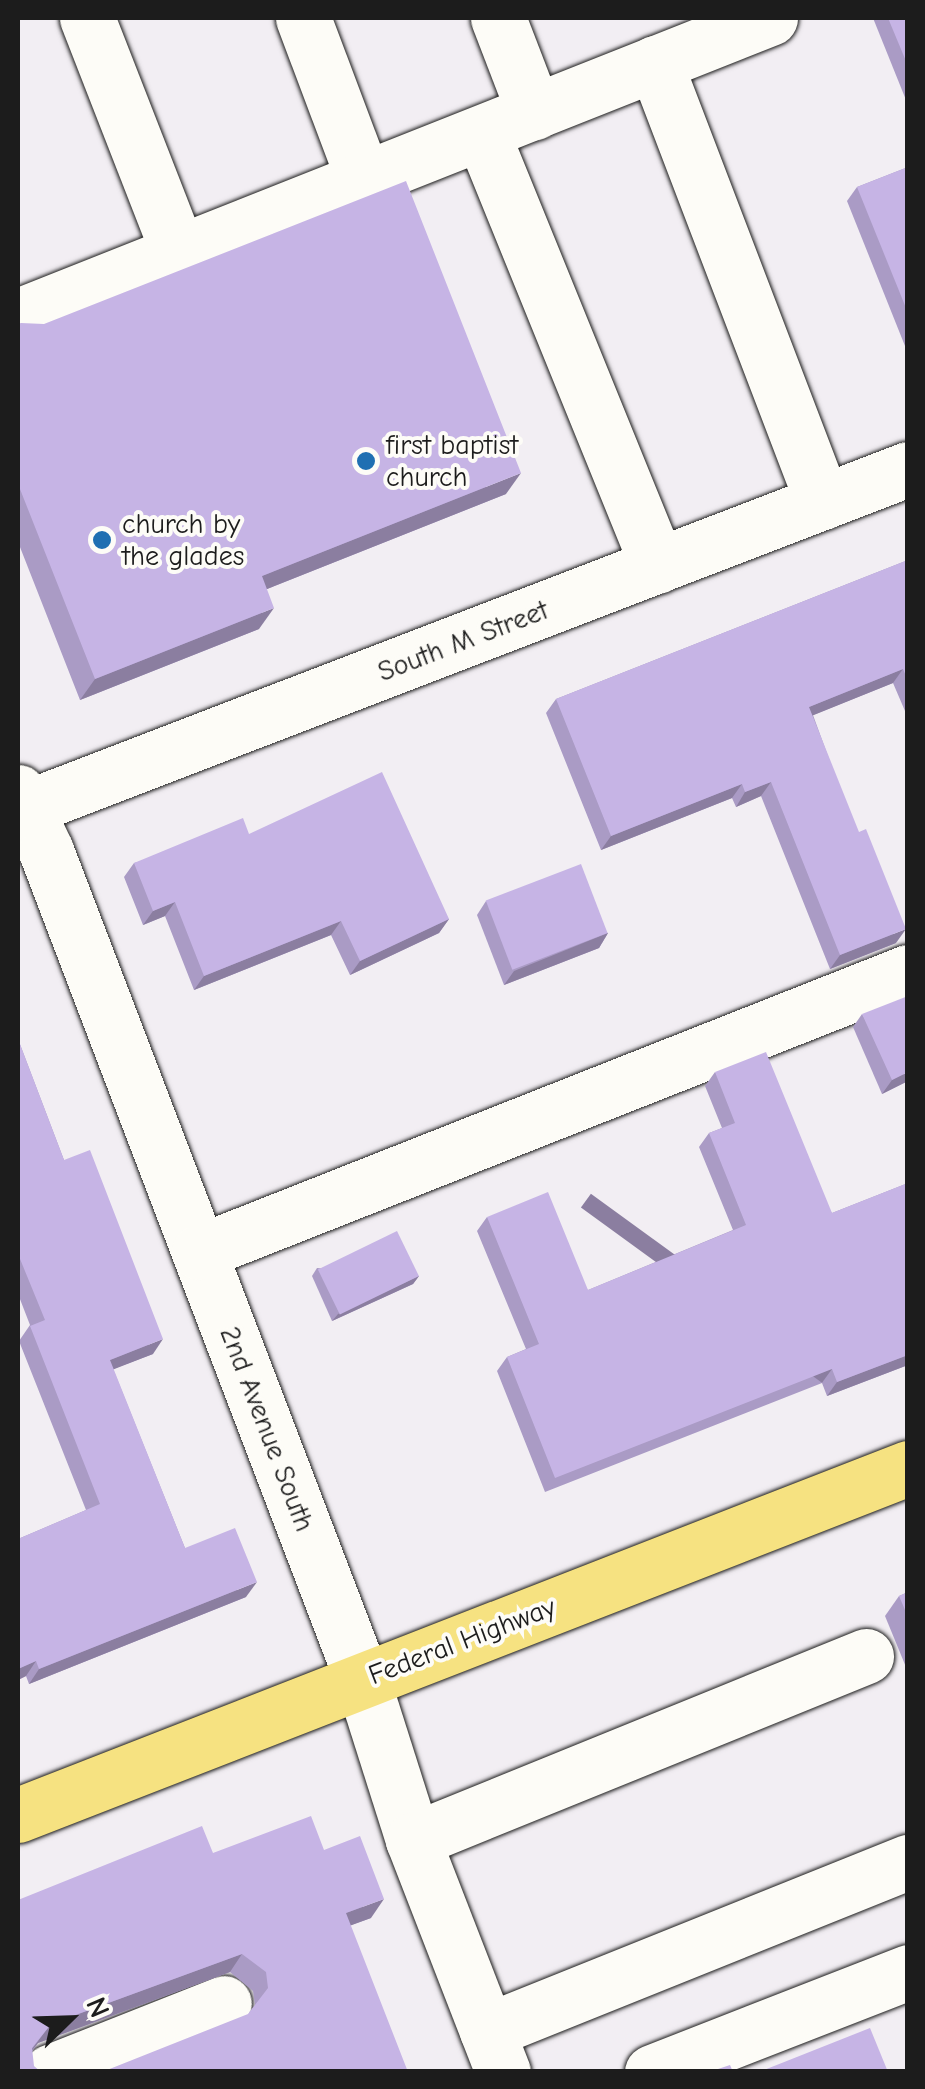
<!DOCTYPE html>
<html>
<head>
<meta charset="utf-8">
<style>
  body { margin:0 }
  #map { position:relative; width:925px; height:2089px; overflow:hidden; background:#f2eef3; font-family:"Comic Neue",sans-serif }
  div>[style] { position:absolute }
  .roads { filter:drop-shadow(0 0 2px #1c1c1c) drop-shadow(0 0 2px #1c1c1c) }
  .minor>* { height:55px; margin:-27.5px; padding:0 27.5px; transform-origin:27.5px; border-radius:27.5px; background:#fdfcf7 }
  .major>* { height:55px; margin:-27.5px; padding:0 27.5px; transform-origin:27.5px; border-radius:27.5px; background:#f6e281 }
  .wall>* { inset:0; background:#aa9bc5 }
  .shaded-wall>* { inset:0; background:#8b7ea0; transform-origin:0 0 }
  .building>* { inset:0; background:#c6b4e5; transform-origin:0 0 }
  .dots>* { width:28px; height:28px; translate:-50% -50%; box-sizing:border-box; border:5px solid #fdfcf7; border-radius:50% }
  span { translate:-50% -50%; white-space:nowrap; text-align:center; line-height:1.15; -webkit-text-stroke:8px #fdfcf7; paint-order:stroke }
  .poi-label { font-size:28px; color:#1c1c1c }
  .left { translate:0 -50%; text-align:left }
  .street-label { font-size:28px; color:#1c1c1c }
  .frame { position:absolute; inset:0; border:20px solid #1c1c1c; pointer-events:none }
  .north { position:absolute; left:20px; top:1969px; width:100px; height:100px; -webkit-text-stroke:8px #fdfcf7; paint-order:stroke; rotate:67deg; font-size:28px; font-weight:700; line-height:40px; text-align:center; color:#1c1c1c }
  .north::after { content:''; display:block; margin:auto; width:35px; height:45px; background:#1c1c1c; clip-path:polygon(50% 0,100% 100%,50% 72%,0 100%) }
</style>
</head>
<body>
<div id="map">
  <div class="roads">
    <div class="minor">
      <i style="left:87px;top:18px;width:251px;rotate:68.7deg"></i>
      <i style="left:303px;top:18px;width:173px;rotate:69.4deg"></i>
      <i style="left:498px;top:18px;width:101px;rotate:69deg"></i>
      <i style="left:655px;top:63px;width:470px;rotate:69.1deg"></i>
      <i style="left:482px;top:133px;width:467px;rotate:67.9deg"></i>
      <i style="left:18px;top:316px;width:809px;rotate:-21.62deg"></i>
      <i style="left:18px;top:792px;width:65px;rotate:64.6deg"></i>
      <i style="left:46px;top:851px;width:886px;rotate:69.11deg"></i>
      <i style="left:362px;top:1679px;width:169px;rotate:72.4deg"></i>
      <i style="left:413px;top:1840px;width:249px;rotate:68.8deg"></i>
      <i style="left:18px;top:811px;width:953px;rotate:-21.02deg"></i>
      <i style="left:199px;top:1252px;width:762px;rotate:-21.55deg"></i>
      <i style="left:413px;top:1840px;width:489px;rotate:-22.1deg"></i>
      <i style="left:487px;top:2031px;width:454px;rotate:-21.9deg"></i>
      <i style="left:50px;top:2072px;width:187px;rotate:-21.6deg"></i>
      <i style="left:652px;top:2072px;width:275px;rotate:-21.3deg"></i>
    </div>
    <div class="major">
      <i style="left:18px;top:1815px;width:955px;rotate:-21.3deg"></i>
    </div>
  </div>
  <div class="wall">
    <i style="clip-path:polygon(873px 18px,908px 18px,908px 105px)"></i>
    <i style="clip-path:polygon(908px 167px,908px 345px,905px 346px,847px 201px,857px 187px)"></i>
    <i style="clip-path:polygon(18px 324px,506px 494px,267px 589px,259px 629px,80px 700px,18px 542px)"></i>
    <i style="clip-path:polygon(908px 560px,908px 718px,893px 683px,813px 715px,896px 943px,830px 969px,761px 796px,736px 807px,732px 798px,601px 850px,546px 713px,556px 699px)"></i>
    <i style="clip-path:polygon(249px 834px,449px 919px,439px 933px,350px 975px,331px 935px,194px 990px,165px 916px,143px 925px,124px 877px,134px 863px)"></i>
    <i style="clip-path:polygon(486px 901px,608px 933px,599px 948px,504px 985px,477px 915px)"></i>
    <i style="clip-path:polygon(862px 1014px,908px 1081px,882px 1094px,853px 1027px)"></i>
    <i style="clip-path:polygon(18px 1039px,64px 1160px,153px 1354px,113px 1369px,185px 1548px,246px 1597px,29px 1684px,26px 1676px,18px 1680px,18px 1539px,86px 1510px,19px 1341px,30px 1325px,18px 1294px)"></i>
    <i style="clip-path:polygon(715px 1072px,832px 1213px,908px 1183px,908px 1365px,827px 1396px,822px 1383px,545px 1492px,497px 1371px,507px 1357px,526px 1349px,477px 1231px,487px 1217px,588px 1290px,733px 1230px,699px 1147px,709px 1133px,722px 1128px,705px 1086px)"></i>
    <i style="clip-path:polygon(317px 1268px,419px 1276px,413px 1284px,332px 1321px,312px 1276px)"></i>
    <i style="clip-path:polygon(908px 1592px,908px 1672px,885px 1616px,899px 1596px)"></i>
    <i style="clip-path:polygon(324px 1850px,371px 1918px,351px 1925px,248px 2014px,255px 2005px,253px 1991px,230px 1972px,38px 2043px,18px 2072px,18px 1900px,213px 1853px)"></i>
  </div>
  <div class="shaded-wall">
    <i style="clip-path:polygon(521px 473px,506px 494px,247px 597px,262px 576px)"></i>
    <i style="clip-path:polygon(274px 608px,259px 629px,80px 700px,95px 679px)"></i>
    <i style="clip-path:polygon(903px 669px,893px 683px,799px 721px,809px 707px)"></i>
    <i style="clip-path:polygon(771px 782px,761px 796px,736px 807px,745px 792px)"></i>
    <i style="clip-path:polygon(742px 784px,732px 798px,601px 850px,611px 836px)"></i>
    <i style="clip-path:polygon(175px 902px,165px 916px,143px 925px,153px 911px)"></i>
    <i style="clip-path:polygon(449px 919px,439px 933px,350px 975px,360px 961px)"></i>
    <i style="clip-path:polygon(341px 921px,331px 935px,194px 990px,204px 976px)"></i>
    <i style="clip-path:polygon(906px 929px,896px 943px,830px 969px,840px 955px)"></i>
    <i style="clip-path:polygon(608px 933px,599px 948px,504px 985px,514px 971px)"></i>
    <i style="clip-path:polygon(908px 1072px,908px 1081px,882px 1094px,892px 1080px)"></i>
    <i style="clip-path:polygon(419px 1276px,413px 1284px,332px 1321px,338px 1314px)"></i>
    <i style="clip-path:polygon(163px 1339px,153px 1354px,99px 1375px,110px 1360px)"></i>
    <i style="clip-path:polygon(908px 1355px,908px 1365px,827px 1396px,837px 1382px)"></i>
    <i style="left:832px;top:1369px;width:17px;height:298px;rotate:126deg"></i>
    <i style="clip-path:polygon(257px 1582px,246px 1597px,29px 1684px,39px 1669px)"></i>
    <i style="clip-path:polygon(36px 1661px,26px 1676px,18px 1680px,18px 1669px)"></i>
    <i style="clip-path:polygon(384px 1899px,371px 1918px,333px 1932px,346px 1913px)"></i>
    <i style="clip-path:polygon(242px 1954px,230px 1972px,38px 2043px,19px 2066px,51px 2024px)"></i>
  </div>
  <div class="building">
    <i style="clip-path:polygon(888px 18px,908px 18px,908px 66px)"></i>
    <i style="clip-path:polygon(908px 167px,908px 313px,857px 187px)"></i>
    <i style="clip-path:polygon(406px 181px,521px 473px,262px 576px,274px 608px,95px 679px,18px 484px,18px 324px,21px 323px,44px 324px)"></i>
    <i style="clip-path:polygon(908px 560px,908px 681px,903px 669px,809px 707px,859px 832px,866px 829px,906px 929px,840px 955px,771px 782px,745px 792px,742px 784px,611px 836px,556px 699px)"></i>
    <i style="clip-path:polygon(382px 772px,449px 919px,360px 961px,341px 921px,204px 976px,175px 902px,153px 911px,134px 863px,243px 818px,249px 834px)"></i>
    <i style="left:581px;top:864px;width:74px;height:102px;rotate:69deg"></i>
    <i style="clip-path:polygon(908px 996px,908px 1072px,892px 1080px,862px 1014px)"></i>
    <i style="clip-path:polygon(18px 1039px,64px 1160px,90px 1150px,163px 1339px,110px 1360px,185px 1548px,235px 1528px,257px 1582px,39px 1669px,36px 1661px,18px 1669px,18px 1539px,100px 1504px,30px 1326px,45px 1320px,18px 1254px)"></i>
    <i style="clip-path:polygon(766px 1052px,832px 1213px,908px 1183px,908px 1355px,837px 1382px,832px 1369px,555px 1478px,507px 1357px,539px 1344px,487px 1217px,548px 1192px,588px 1290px,746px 1225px,709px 1133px,735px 1123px,715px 1072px)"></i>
    <i style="left:397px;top:1231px;width:50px;height:88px;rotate:64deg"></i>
    <i style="clip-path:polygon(908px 1592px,908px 1617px,899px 1596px)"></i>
    <i style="clip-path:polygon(311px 1816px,324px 1850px,360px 1836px,384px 1899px,346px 1913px,408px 2072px,102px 2072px,248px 2014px,268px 1988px,266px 1972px,242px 1954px,51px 2024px,32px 2048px,34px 2066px,41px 2072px,18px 2072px,18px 1900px,202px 1826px,213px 1853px)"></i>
    <i style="clip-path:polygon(870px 2028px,888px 2072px,759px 2072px)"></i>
    <i style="clip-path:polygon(730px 2065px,733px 2072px,709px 2072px)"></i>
  </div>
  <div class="dots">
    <i style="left:366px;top:461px;background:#1f6fb2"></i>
    <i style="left:102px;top:540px;background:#1f6fb2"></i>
  </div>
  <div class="poi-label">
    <span class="left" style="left:386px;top:461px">first baptist<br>church</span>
    <span class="left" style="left:122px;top:540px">church by<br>the glades</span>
  </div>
  <div class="street-label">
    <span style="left:463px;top:641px;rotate:-21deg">South M Street</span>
    <span style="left:267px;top:1429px;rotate:69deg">2nd Avenue South</span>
    <span style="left:462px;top:1641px;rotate:-21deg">Federal Highway</span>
  </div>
  <div class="frame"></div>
  <div class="north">N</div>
</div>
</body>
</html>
